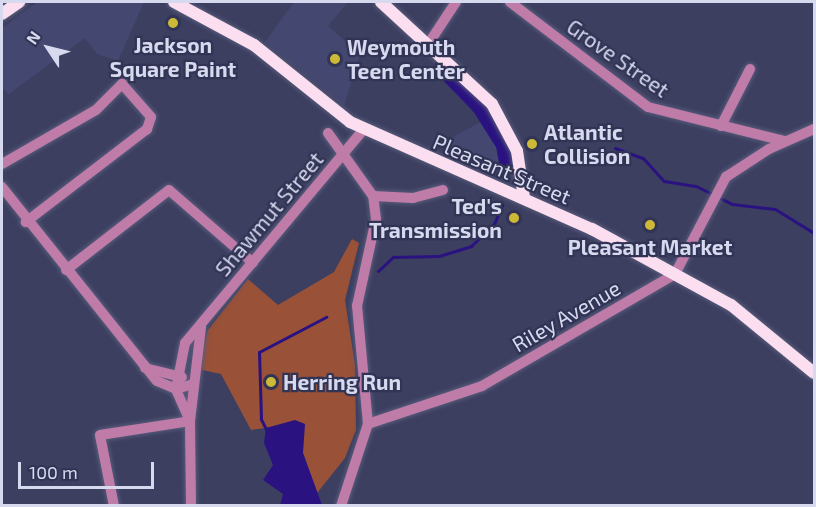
<!DOCTYPE html>
<html>
<head>
<meta charset="utf-8">
<style>
  body { margin:0 }
  #map { position:relative; width:816px; height:507px; overflow:hidden; background:#3c3f60; font-family:"Exo 2",sans-serif }
  div>[style] { position:absolute }
  .built>* { inset:0; background:#44476f }
  .green>* { inset:0; background:#995138 }
  .water>* { inset:0; background:#2a1381 }
  .stream>* { height:3px; margin:-1.5px; padding:0 1.5px; transform-origin:1.5px; border-radius:1.5px; background:#2a1381 }
  .river>* { height:16px; margin:-8px; padding:0 8px; transform-origin:8px; border-radius:8px; background:#2a1381 }
  .roads { filter:drop-shadow(0 0 2px #585b7a) drop-shadow(0 0 2px #585b7a) }
  .minor>* { height:10px; margin:-5px; padding:0 5px; transform-origin:5px; border-radius:5px; background:#bf7ca9 }
  .major>* { height:12px; margin:-6px; padding:0 6px; transform-origin:6px; border-radius:6px; background:#fbdef0 }
  .dots>* { width:16px; height:16px; translate:-50% -50%; box-sizing:border-box; border:3px solid #323455; border-radius:50% }
  span { translate:-50% -50%; white-space:nowrap; text-align:center; line-height:1.15; -webkit-text-stroke:4.5px #323455; paint-order:stroke }
  .poi-label { font-size:21px; color:#d7daef; font-weight:700 }
  .left { translate:0 -50%; text-align:left }
  .right { translate:-100% -50%; text-align:right }
  .street-label { font-size:21px; color:#d7daef }
  .frame { position:absolute; inset:0; border:3px solid #d7daef; pointer-events:none }
  .north { position:absolute; left:18px; top:18px; width:60px; height:60px; -webkit-text-stroke:4px #323455; paint-order:stroke; rotate:305deg; font-size:16px; font-weight:700; line-height:24px; text-align:center; color:#d7daef }
  .north::after { content:''; display:block; margin:auto; width:21px; height:27px; background:#d7daef; clip-path:polygon(50% 0,100% 100%,50% 72%,0 100%) }
  .scale { position:absolute; left:18px; top:462px; width:136px; height:27px; box-sizing:border-box; border:3px solid #d7daef; border-top:0; padding-left:8px; font-size:18px; line-height:21px; white-space:nowrap; color:#d7daef; -webkit-text-stroke:4px #323455; paint-order:stroke }
</style>
</head>
<body>
<div id="map">
  <div class="built">
    <i style="clip-path:polygon(37px 2px,144px 2px,118px 61px,97px 54px,85px 38px,9px 94px,2px 88px,2px 28px)"></i>
    <i style="clip-path:polygon(294px 2px,348px 2px,328px 26px,360px 54px,344px 106px,265px 42px)"></i>
    <i style="clip-path:polygon(481px 122px,496px 146px,502px 177px,443px 155px,456px 135px)"></i>
  </div>
  <div class="green">
    <i style="clip-path:polygon(352px 239px,359px 243px,345px 300px,355px 365px,356px 430px,345px 458px,317px 493px,303px 453px,302px 430px,293px 424px,251px 430px,221px 374px,202px 370px,202px 349px,208px 330px,248px 279px,278px 305px,334px 272px)"></i>
  </div>
  <div class="water">
    <i style="clip-path:polygon(295px 420px,305px 424px,303px 453px,322px 505px,280px 505px,283px 494px,263px 480px,273px 465px,264px 443px,266px 428px)"></i>
  </div>
  <div class="stream">
    <i style="left:615px;top:148px;width:30px;rotate:20deg"></i>
    <i style="left:643px;top:158px;width:31px;rotate:48deg"></i>
    <i style="left:664px;top:181px;width:32px;rotate:9deg"></i>
    <i style="left:696px;top:186px;width:40px;rotate:26.6deg"></i>
    <i style="left:732px;top:204px;width:43px;rotate:6.6deg"></i>
    <i style="left:775px;top:209px;width:46px;rotate:31.6deg"></i>
    <i style="left:509px;top:171px;width:9px;rotate:-84deg"></i>
    <i style="left:378px;top:271px;width:21px;rotate:-43deg"></i>
    <i style="left:393px;top:257px;width:46px;rotate:-1.2deg"></i>
    <i style="left:439px;top:256px;width:34px;rotate:-17deg"></i>
    <i style="left:471px;top:246px;width:32px;rotate:-44deg"></i>
    <i style="left:494px;top:224px;width:21px;rotate:-67deg"></i>
    <i style="left:268px;top:433px;width:16px;rotate:-117deg"></i>
    <i style="left:261px;top:419px;width:67px;rotate:-91.7deg"></i>
    <i style="left:259px;top:352px;width:76px;rotate:-27.6deg"></i>
  </div>
  <div class="river">
    <i style="left:448px;top:74px;width:46px;rotate:45.9deg"></i>
    <i style="left:480px;top:107px;width:45px;rotate:57.7deg"></i>
    <i style="left:504px;top:145px;width:17px;rotate:80deg"></i>
  </div>
  <div class="roads">
    <div class="minor">
      <i style="left:510px;top:2px;width:173px;rotate:37.3deg"></i>
      <i style="left:648px;top:107px;width:140px;rotate:14deg"></i>
      <i style="left:429px;top:43px;width:49px;rotate:-56.6deg"></i>
      <i style="left:721px;top:126px;width:64px;rotate:-63deg"></i>
      <i style="left:328px;top:133px;width:77px;rotate:54.5deg"></i>
      <i style="left:373px;top:196px;width:40px;rotate:2.9deg"></i>
      <i style="left:413px;top:198px;width:31px;rotate:-15deg"></i>
      <i style="left:2px;top:164px;width:108px;rotate:-29.9deg"></i>
      <i style="left:96px;top:110px;width:37px;rotate:-45deg"></i>
      <i style="left:122px;top:84px;width:44px;rotate:48.7deg"></i>
      <i style="left:151px;top:117px;width:13px;rotate:108deg"></i>
      <i style="left:147px;top:129px;width:153px;rotate:142.5deg"></i>
      <i style="left:2px;top:187px;width:248px;rotate:51.4deg"></i>
      <i style="left:157px;top:381px;width:21px;rotate:23deg"></i>
      <i style="left:176px;top:389px;width:18px;rotate:-16deg"></i>
      <i style="left:66px;top:270px;width:130px;rotate:-37.8deg"></i>
      <i style="left:169px;top:190px;width:111px;rotate:41deg"></i>
      <i style="left:145px;top:368px;width:38px;rotate:14deg"></i>
      <i style="left:190px;top:421px;width:35px;rotate:-114deg"></i>
      <i style="left:176px;top:389px;width:47px;rotate:-78.9deg"></i>
      <i style="left:185px;top:343px;width:279px;rotate:-50.1deg"></i>
      <i style="left:368px;top:424px;width:120px;rotate:-18.4deg"></i>
      <i style="left:482px;top:386px;width:223px;rotate:-30.1deg"></i>
      <i style="left:675px;top:274px;width:110px;rotate:-62.3deg"></i>
      <i style="left:726px;top:177px;width:51px;rotate:-33.1deg"></i>
      <i style="left:769px;top:149px;width:49px;rotate:-24deg"></i>
      <i style="left:114px;top:506px;width:72px;rotate:-101.2deg"></i>
      <i style="left:100px;top:435px;width:91px;rotate:-8.8deg"></i>
      <i style="left:191px;top:506px;width:85px;rotate:-90.7deg"></i>
      <i style="left:190px;top:421px;width:95px;rotate:-83.3deg"></i>
      <i style="left:341px;top:506px;width:86px;rotate:-71.8deg"></i>
      <i style="left:368px;top:424px;width:119px;rotate:-95.3deg"></i>
      <i style="left:357px;top:306px;width:89px;rotate:-77.7deg"></i>
      <i style="left:376px;top:219px;width:23px;rotate:-97deg"></i>
    </div>
    <div class="major">
      <i style="left:174px;top:2px;width:91px;rotate:28.3deg"></i>
      <i style="left:254px;top:45px;width:123px;rotate:38.7deg"></i>
      <i style="left:350px;top:122px;width:265px;rotate:23.9deg"></i>
      <i style="left:592px;top:229px;width:158px;rotate:28.7deg"></i>
      <i style="left:731px;top:305px;width:107px;rotate:39.3deg"></i>
      <i style="left:381px;top:2px;width:151px;rotate:42.6deg"></i>
      <i style="left:492px;top:104px;width:53px;rotate:62deg"></i>
      <i style="left:517px;top:151px;width:48px;rotate:81.5deg"></i>
      <i style="left:2px;top:14px;width:21px;rotate:-35deg"></i>
    </div>
  </div>
  <div class="dots">
    <i style="left:173px;top:23px;background:#cdb938"></i>
    <i style="left:335px;top:59px;background:#cdb938"></i>
    <i style="left:532px;top:144px;background:#cdb938"></i>
    <i style="left:514px;top:218px;background:#cdb938"></i>
    <i style="left:650px;top:225px;background:#cdb938"></i>
    <i style="left:271px;top:382px;background:#cdb938"></i>
  </div>
  <div class="poi-label">
    <span style="left:173px;top:57px">Jackson<br>Square Paint</span>
    <span class="left" style="left:347px;top:59px">Weymouth<br>Teen Center</span>
    <span class="left" style="left:544px;top:144px">Atlantic<br>Collision</span>
    <span class="right" style="left:502px;top:218px">Ted's<br>Transmission</span>
    <span style="left:650px;top:247px">Pleasant Market</span>
    <span class="left" style="left:283px;top:382px">Herring Run</span>
  </div>
  <div class="street-label">
    <span style="left:618px;top:58px;rotate:35deg">Grove Street</span>
    <span style="left:502px;top:169px;rotate:23deg">Pleasant Street</span>
    <span style="left:269px;top:214px;rotate:-50deg">Shawmut Street</span>
    <span style="left:566px;top:316px;rotate:-30deg">Riley Avenue</span>
  </div>
  <div class="frame"></div>
  <div class="north">N</div>
  <div class="scale">100 m</div>
</div>
</body>
</html>
